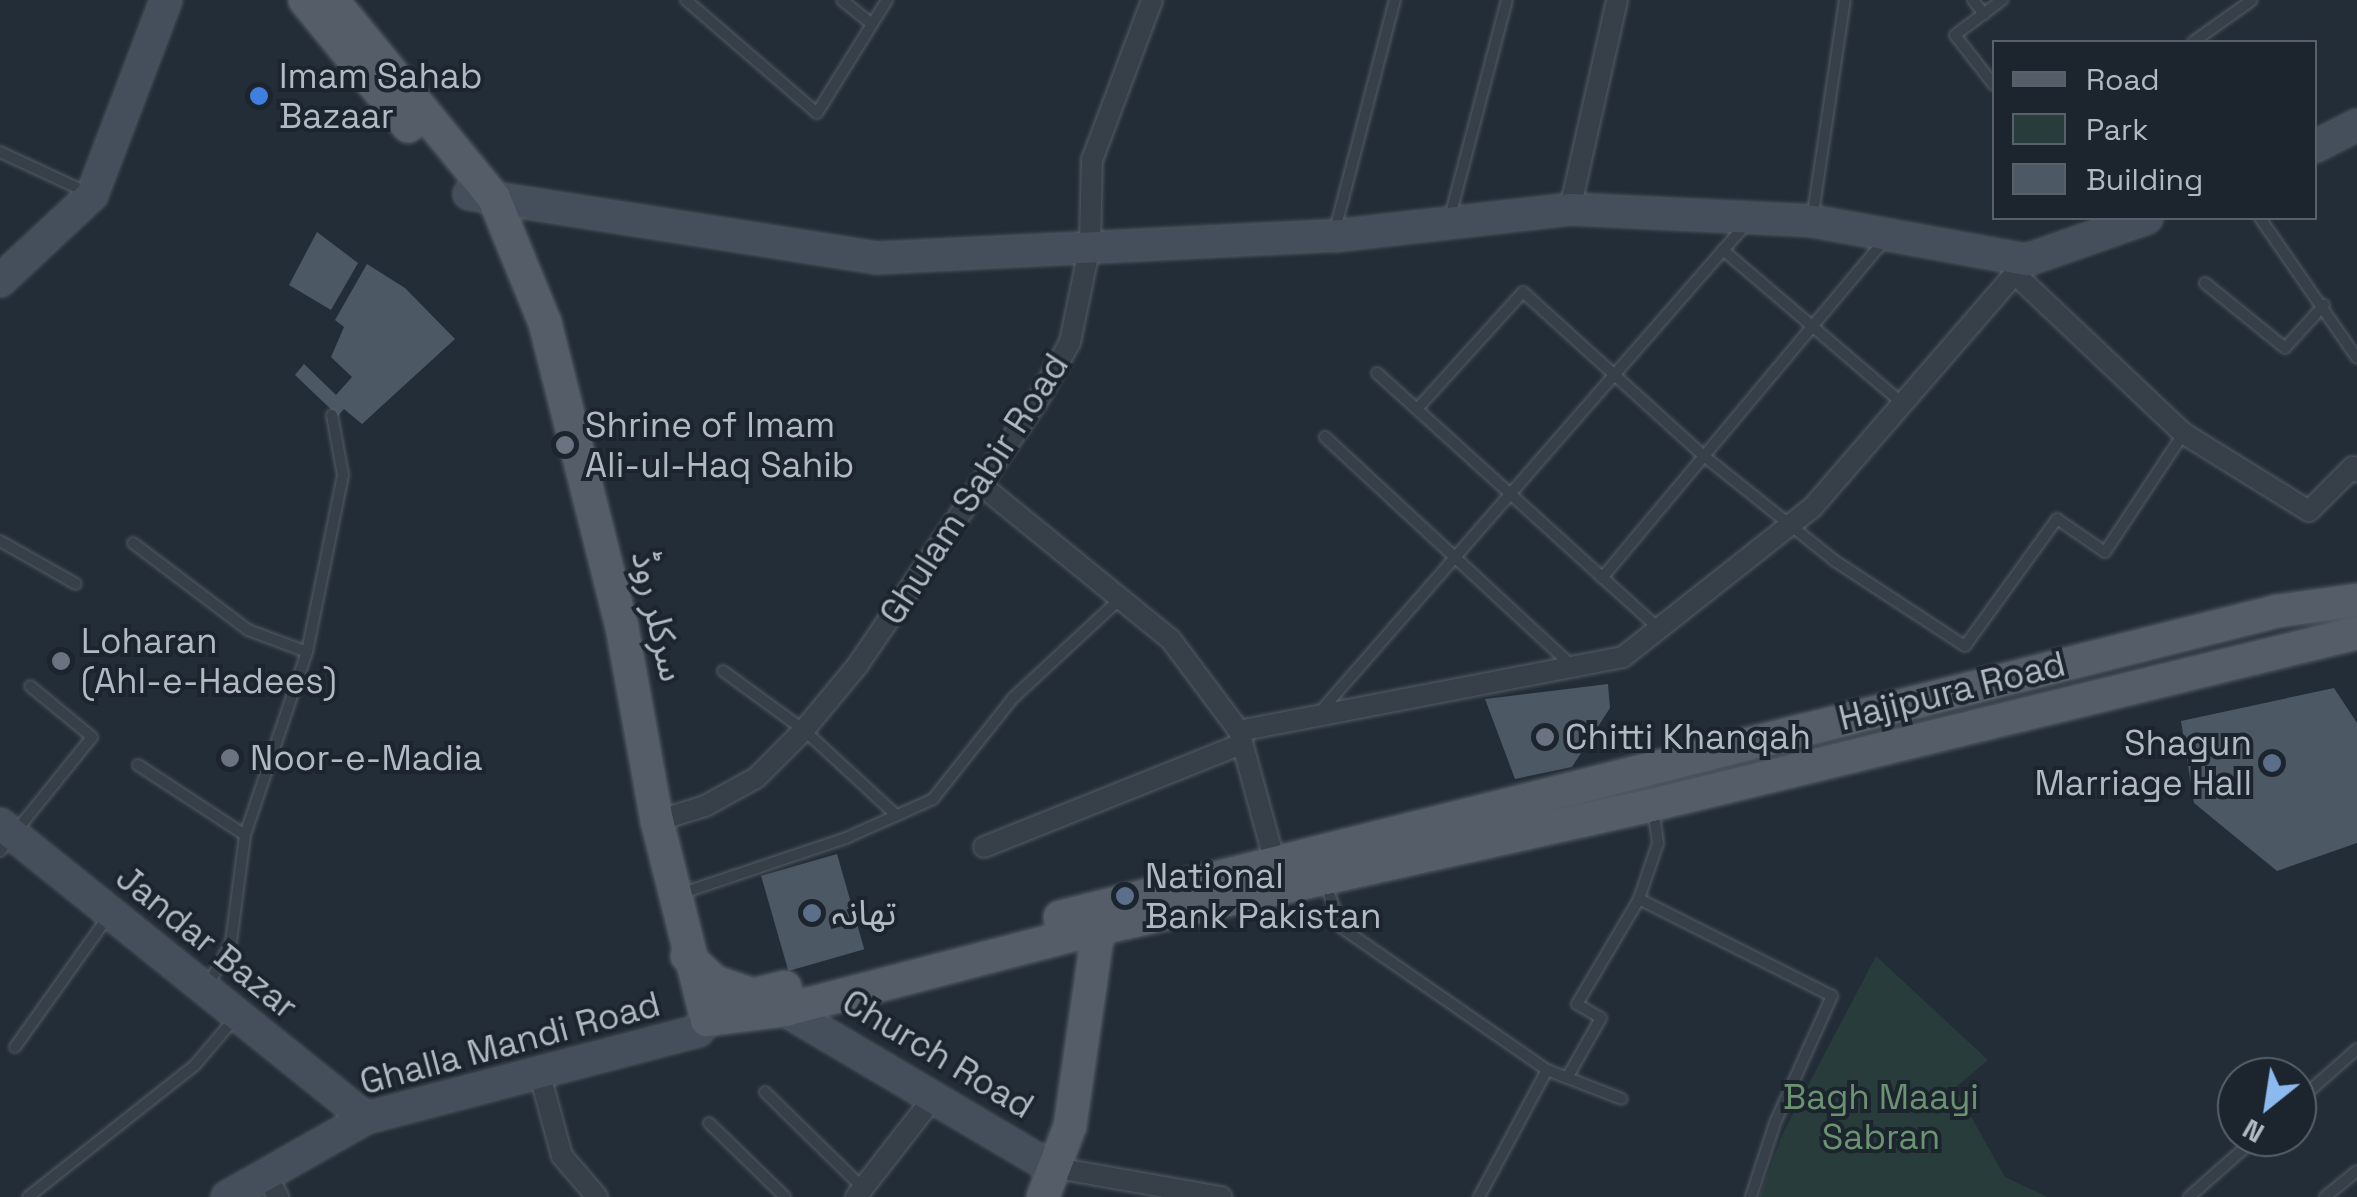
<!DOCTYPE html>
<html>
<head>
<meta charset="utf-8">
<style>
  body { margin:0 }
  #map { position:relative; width:2357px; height:1197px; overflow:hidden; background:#232d37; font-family:"Space Grotesk","Noto Sans Arabic",sans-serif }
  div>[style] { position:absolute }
  .green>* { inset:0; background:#283c3b }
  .building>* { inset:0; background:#4c5863; transform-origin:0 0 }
  .roads { filter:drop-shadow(0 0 2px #545d66) drop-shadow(0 0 2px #545d66) }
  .lane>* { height:10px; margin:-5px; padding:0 5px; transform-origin:5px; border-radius:5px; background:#373f48 }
  .street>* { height:20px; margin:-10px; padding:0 10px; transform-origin:10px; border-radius:10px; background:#373f48 }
  .secondary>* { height:30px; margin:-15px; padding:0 15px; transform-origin:15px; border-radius:15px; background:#454f5b }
  .primary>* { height:32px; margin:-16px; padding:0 16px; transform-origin:16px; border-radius:16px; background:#555e68 }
  .dots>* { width:28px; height:28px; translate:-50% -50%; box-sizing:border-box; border:5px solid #1c242d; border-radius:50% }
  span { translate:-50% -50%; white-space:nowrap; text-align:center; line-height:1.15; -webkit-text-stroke:8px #1c242d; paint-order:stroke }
  .poi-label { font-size:35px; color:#b1bac4 }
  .left { translate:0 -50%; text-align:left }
  .right { translate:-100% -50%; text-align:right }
  .street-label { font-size:35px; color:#b1bac4 }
  .park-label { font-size:35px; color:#6b9371 }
  .legend { position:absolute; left:1992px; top:40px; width:325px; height:180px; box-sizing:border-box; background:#1c242d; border:2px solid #586069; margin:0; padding:12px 18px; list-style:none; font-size:30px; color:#b1bac4 }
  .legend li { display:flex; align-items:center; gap:20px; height:50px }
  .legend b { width:50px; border:2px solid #586069 }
  .north { position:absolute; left:2217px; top:1057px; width:100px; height:100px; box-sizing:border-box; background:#1c242d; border:2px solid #586069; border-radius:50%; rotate:210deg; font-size:28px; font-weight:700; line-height:40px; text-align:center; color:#b1bac4 }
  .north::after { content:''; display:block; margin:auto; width:35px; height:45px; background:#8cbaee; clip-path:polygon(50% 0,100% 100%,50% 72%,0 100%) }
</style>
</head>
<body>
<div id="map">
  <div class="green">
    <i style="clip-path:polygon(1876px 956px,1988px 1060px,1955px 1088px,2005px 1177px,2048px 1197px,1759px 1197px,1783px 1133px)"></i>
  </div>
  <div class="building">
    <i style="clip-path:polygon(317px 232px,358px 263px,331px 310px,289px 285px)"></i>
    <i style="clip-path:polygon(367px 264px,405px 288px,455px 339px,362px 424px,344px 409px,338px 416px,295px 375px,304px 364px,336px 395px,352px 377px,331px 357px,344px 327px,335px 320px)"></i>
    <i style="clip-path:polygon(1608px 684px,1610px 708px,1572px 767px,1515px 779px,1485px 699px)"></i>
    <i style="clip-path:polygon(2334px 688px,2357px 723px,2357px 843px,2277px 871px,2194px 803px,2181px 721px)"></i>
    <i style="left:837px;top:854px;width:99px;height:79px;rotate:74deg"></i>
  </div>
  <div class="roads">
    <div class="lane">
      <i style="left:686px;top:0;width:173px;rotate:40.8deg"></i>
      <i style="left:817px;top:113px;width:133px;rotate:-58.2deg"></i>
      <i style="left:842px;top:0;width:38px;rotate:39deg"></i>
      <i style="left:1973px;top:0;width:18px;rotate:52deg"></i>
      <i style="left:2193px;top:42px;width:72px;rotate:-35.4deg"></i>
      <i style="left:1994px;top:85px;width:63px;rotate:-128deg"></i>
      <i style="left:1955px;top:35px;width:59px;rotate:-36.7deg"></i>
      <i style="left:0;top:152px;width:95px;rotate:24.9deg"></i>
      <i style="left:1450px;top:217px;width:224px;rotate:-75.3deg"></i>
      <i style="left:2260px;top:218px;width:170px;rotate:55.3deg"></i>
      <i style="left:1812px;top:220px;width:222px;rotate:-81.5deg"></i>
      <i style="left:1335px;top:230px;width:238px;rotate:-75.4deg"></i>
      <i style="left:1723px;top:250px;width:235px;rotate:40.5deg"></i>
      <i style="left:2205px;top:283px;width:103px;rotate:39.1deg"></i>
      <i style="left:2285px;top:348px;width:58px;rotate:-47.8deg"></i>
      <i style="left:1377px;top:373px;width:379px;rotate:42.2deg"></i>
      <i style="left:1417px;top:409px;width:158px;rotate:-47.8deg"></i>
      <i style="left:1523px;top:292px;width:244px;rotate:42.2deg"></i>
      <i style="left:1704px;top:456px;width:168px;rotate:38.7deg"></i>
      <i style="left:1835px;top:561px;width:155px;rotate:33.2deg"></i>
      <i style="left:1965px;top:646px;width:157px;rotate:-54.1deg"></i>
      <i style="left:2057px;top:519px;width:58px;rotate:34.5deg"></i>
      <i style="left:2105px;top:552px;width:141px;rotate:-56.5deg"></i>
      <i style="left:1325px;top:437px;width:337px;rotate:42.8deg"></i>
      <i style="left:0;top:541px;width:87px;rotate:29.5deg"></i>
      <i style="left:133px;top:543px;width:144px;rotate:37.1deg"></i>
      <i style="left:248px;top:630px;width:63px;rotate:20.4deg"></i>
      <i style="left:1602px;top:578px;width:439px;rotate:-50.1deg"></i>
      <i style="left:723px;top:671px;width:100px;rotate:36.1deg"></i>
      <i style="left:804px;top:730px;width:125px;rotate:42.7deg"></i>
      <i style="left:1320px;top:712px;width:648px;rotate:-48.88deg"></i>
      <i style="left:138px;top:765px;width:128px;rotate:33.2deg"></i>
      <i style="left:0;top:851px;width:146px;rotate:-51.1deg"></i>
      <i style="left:92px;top:737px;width:80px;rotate:-140.6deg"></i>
      <i style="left:1325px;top:883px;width:48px;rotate:69.3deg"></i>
      <i style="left:1342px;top:928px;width:249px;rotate:34.7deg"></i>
      <i style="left:1547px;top:1070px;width:80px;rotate:21.1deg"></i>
      <i style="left:680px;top:894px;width:175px;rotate:-18.6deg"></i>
      <i style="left:846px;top:838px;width:95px;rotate:-24.1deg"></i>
      <i style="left:933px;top:799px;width:129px;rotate:-51.6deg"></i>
      <i style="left:1013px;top:698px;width:149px;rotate:-42.8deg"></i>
      <i style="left:1639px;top:899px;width:216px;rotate:26.7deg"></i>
      <i style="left:1832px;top:996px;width:139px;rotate:114.2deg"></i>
      <i style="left:1775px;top:1123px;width:78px;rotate:108deg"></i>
      <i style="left:209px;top:984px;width:47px;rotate:-62.4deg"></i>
      <i style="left:231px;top:942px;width:108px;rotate:-82.5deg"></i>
      <i style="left:245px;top:835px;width:193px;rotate:-71.3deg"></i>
      <i style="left:307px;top:652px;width:181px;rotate:-78.5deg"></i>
      <i style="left:343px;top:475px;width:61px;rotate:-100.4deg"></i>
      <i style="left:15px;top:1047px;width:158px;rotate:-54.5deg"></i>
      <i style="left:1567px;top:1078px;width:69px;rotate:-60.5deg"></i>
      <i style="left:1601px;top:1018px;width:28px;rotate:-150deg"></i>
      <i style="left:1577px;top:1004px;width:122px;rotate:-59.4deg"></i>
      <i style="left:1639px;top:899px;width:59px;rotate:-71.3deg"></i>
      <i style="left:1658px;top:843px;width:36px;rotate:-98deg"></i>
      <i style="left:765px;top:1092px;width:137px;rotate:44.4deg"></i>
      <i style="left:2297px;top:1102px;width:80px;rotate:-41.5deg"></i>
      <i style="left:709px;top:1123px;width:106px;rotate:44.2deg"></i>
      <i style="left:28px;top:1197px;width:213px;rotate:-38.3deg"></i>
      <i style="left:195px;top:1065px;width:62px;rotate:-49.6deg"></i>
      <i style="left:1479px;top:1197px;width:144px;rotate:-61.8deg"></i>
      <i style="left:2189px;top:1197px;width:91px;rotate:-41.4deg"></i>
      <i style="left:2325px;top:1197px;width:41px;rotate:-39.1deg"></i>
    </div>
    <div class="street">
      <i style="left:1570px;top:209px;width:214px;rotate:-77.3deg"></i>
      <i style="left:2015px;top:274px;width:231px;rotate:43.4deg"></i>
      <i style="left:2183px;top:433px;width:148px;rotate:31.8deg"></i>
      <i style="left:2309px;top:511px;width:62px;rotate:-45deg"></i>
      <i style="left:2353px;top:467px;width:6px;rotate:51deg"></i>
      <i style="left:981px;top:485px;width:245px;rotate:39.2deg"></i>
      <i style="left:1171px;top:640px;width:114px;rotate:53.2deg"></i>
      <i style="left:1239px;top:731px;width:144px;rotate:74.7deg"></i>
      <i style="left:1239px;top:731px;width:391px;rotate:-10.9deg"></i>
      <i style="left:1623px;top:657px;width:241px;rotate:-38.3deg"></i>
      <i style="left:1812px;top:508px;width:328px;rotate:-49.1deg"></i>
      <i style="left:657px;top:821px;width:50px;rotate:-17.4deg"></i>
      <i style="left:705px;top:806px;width:58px;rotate:-28.8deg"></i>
      <i style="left:756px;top:778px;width:68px;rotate:-45deg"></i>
      <i style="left:804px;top:730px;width:83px;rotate:-50.4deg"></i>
      <i style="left:857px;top:666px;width:324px;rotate:-55.8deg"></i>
      <i style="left:1039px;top:398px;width:64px;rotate:-61deg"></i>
      <i style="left:1070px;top:342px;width:99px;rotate:-78.3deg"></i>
      <i style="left:1090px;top:245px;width:85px;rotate:-88.7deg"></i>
      <i style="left:1092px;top:160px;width:171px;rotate:-69.4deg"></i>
      <i style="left:984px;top:847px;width:278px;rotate:-21.8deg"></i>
      <i style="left:540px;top:1075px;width:84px;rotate:74.8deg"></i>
      <i style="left:562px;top:1156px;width:54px;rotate:49.5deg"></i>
      <i style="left:1051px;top:1167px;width:173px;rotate:10deg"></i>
      <i style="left:266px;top:1175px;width:25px;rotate:61deg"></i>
      <i style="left:856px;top:1197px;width:125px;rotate:-52.1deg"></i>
    </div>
    <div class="secondary">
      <i style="left:2314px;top:147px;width:48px;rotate:-27.1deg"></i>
      <i style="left:469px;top:194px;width:412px;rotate:8.9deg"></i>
      <i style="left:876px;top:258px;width:459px;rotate:-2.8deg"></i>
      <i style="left:1334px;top:236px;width:238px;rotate:-6.5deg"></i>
      <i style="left:1570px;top:209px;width:242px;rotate:2.8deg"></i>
      <i style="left:1812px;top:221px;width:219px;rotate:10.3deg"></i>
      <i style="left:2027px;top:260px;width:127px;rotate:-19.3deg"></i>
      <i style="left:0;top:281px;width:126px;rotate:-43.1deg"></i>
      <i style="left:92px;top:195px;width:209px;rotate:-69.2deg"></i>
      <i style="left:0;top:824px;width:469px;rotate:38.8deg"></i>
      <i style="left:785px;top:1010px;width:309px;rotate:30.6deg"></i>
      <i style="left:227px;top:1197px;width:160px;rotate:-29.6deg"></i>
      <i style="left:366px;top:1118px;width:343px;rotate:-14.7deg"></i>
      <i style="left:698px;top:1031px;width:14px;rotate:-51deg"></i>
    </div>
    <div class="primary">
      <i style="left:305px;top:0;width:163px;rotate:50.7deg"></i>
      <i style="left:332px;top:0;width:256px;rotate:50.7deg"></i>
      <i style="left:494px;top:198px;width:135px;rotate:67.8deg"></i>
      <i style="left:545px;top:323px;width:314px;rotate:75.8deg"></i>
      <i style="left:622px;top:627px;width:197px;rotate:79.8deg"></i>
      <i style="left:657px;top:821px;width:205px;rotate:75.9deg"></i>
      <i style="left:707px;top:1020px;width:79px;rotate:-7.3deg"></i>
      <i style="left:785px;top:1010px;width:305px;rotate:-14.6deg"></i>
      <i style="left:1080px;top:933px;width:586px;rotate:-12.61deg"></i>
      <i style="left:1652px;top:805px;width:726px;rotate:-13.71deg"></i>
      <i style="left:1060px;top:917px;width:1256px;rotate:-14.1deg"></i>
      <i style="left:2278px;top:611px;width:80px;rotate:-7.9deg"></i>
      <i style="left:687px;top:956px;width:38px;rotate:43deg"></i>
      <i style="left:715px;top:982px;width:40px;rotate:18.9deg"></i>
      <i style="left:753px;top:995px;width:33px;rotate:-14deg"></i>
      <i style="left:1043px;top:1197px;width:76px;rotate:-69.2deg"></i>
      <i style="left:1070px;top:1126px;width:218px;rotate:-81.8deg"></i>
    </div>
  </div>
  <div class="dots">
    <i style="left:259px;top:96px;background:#3f7fe0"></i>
    <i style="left:565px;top:445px;background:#6b7280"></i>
    <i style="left:61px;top:661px;background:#6b7280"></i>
    <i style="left:1545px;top:737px;background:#6b7280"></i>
    <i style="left:230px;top:758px;background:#6b7280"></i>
    <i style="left:2272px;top:763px;background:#5c6f8a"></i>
    <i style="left:1125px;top:896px;background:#5c6f8a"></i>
    <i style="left:812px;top:913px;background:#5c6f8a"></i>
  </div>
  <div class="poi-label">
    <span class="left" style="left:279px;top:96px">Imam Sahab<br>Bazaar</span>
    <span class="left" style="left:585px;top:445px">Shrine of Imam<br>Ali-ul-Haq Sahib</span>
    <span class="left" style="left:81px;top:661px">Loharan<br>(Ahl-e-Hadees)</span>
    <span class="left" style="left:1565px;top:737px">Chitti Khanqah</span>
    <span class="right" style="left:2252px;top:763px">Shagun<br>Marriage Hall</span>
    <span class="left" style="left:250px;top:758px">Noor-e-Madia</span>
    <span class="left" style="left:1145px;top:896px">National<br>Bank Pakistan</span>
    <span class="left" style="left:832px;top:913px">تھانہ</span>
  </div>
  <div class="street-label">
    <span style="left:974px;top:489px;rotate:-57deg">Ghulam Sabir Road</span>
    <span style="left:658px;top:616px;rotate:77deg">سرکلر روڈ</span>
    <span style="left:1952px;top:691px;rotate:-14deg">Hajipura Road</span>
    <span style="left:207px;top:942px;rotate:39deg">Jandar Bazar</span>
    <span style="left:510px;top:1043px;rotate:-15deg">Ghalla Mandi Road</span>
    <span style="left:938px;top:1054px;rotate:31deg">Church Road</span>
  </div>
  <div class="park-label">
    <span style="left:1881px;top:1117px">Bagh Maayi<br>Sabran</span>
  </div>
  <ul class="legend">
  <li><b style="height:12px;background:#555e68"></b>Road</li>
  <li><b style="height:28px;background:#283c3b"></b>Park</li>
  <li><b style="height:28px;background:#4c5863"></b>Building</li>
  </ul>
  <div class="north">N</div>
</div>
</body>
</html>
